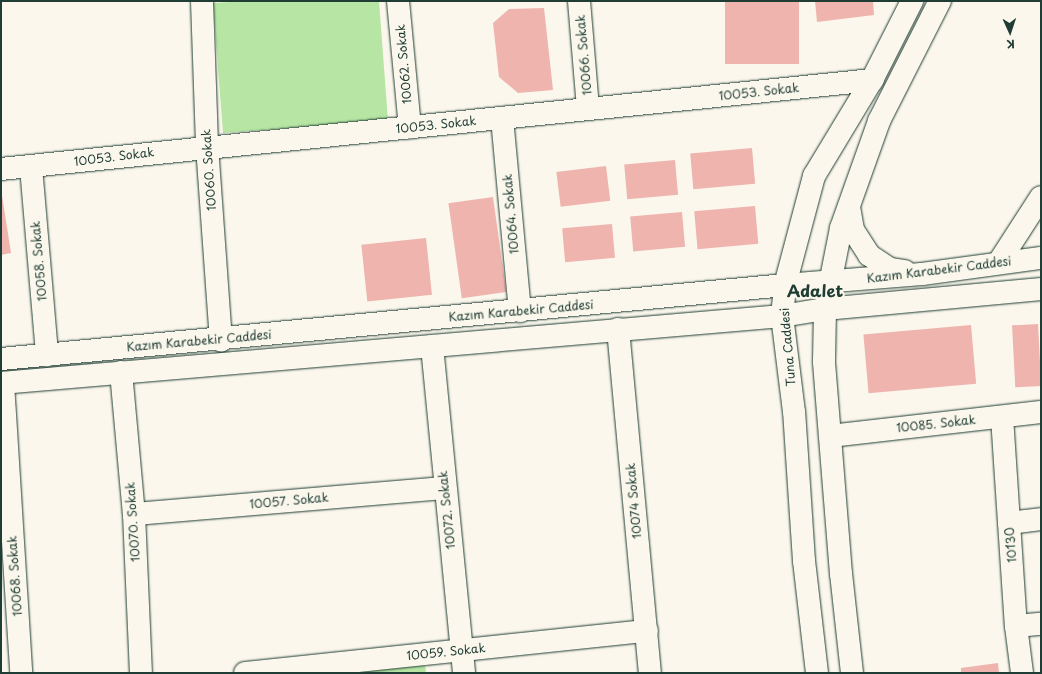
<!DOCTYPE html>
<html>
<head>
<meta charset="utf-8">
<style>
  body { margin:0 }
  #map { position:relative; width:1042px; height:674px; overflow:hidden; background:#fbf7ec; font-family:"Playpen Sans",sans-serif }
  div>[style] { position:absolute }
  .green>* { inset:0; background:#b6e5a4 }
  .building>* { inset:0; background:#efb4ad; transform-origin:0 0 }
  .roads { filter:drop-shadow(0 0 1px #1f3d34) drop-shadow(0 0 1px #1f3d34) }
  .minor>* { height:22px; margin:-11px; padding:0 11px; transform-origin:11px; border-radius:11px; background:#fbf7ec }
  span { translate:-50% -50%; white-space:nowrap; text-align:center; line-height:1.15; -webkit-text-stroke:4px #fbf7ec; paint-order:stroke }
  .street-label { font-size:12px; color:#1f3d34 }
  .district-label { font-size:16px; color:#1f3d34; font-weight:700 }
  .frame { position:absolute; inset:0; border:2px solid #1f3d34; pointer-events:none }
  .north { position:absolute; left:990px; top:12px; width:40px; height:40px; -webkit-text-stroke:3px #fbf7ec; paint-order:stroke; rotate:177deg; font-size:11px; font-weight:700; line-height:16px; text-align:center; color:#1f3d34 }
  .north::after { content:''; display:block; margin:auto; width:14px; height:18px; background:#1f3d34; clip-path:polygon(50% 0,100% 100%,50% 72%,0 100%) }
</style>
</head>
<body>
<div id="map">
  <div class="green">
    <i style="clip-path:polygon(246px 1px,379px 1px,388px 121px,223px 133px,213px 3px)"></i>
    <i style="clip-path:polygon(425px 665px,426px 673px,311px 673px)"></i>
  </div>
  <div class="building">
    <i style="left:725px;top:1px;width:74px;height:63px"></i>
    <i style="clip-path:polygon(815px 1px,873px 1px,874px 15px,817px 22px)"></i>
    <i style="clip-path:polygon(544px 8px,553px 90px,518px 93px,499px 77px,493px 23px,509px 9px)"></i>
    <i style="left:752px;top:148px;width:36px;height:62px;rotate:85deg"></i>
    <i style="left:675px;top:160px;width:35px;height:51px;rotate:85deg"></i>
    <i style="left:606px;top:166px;width:35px;height:50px;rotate:83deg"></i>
    <i style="clip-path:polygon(1px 189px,11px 253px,1px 255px)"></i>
    <i style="left:493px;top:197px;width:96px;height:45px;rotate:82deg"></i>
    <i style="left:755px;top:206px;width:38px;height:61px;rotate:85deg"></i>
    <i style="left:682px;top:212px;width:35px;height:52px;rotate:85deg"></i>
    <i style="left:612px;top:224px;width:34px;height:50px;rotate:85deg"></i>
    <i style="left:426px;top:238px;width:57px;height:65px;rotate:84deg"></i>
    <i style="left:1038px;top:324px;width:62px;height:26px;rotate:87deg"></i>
    <i style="left:971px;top:325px;width:59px;height:108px;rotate:85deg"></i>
    <i style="clip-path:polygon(998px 663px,999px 673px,961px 673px,961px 668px)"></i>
  </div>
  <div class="roads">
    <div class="minor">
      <i style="left:202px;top:1px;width:145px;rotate:88deg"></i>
      <i style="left:207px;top:146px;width:195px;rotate:85.9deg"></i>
      <i style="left:398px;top:1px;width:127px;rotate:84.6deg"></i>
      <i style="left:579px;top:1px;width:108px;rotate:85.2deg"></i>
      <i style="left:502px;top:118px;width:194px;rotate:84.7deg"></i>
      <i style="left:31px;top:167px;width:189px;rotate:85.1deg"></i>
      <i style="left:1px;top:169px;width:876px;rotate:-5.83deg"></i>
      <i style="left:849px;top:207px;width:23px;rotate:80deg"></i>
      <i style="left:853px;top:230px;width:30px;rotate:57deg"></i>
      <i style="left:869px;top:255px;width:25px;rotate:34deg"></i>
      <i style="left:890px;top:269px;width:15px;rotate:8deg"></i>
      <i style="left:999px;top:262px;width:77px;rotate:-57.1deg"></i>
      <i style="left:618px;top:329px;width:345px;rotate:84.7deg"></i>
      <i style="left:432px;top:346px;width:329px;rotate:84.4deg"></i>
      <i style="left:1px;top:359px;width:787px;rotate:-5.39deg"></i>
      <i style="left:785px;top:285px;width:137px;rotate:-4.6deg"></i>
      <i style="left:922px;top:274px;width:120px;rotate:-7.7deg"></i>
      <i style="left:121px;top:372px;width:143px;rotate:84.8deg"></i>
      <i style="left:134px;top:514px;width:159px;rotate:87.5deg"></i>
      <i style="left:1px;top:383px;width:784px;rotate:-4.9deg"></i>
      <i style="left:782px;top:316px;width:44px;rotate:-9.2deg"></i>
      <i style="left:825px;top:309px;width:217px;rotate:-5.3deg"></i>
      <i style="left:3px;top:383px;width:291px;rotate:86.4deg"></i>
      <i style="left:1002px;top:417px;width:209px;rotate:86.2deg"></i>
      <i style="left:1016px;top:626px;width:47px;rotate:82.7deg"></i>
      <i style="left:830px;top:436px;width:212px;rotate:-6.5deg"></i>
      <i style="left:134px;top:514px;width:312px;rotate:-4.8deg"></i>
      <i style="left:1009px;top:523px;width:32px;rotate:-7deg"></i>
      <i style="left:1016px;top:626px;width:25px;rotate:-5deg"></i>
      <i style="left:245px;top:673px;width:404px;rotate:-6deg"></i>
      <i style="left:817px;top:673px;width:113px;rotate:-96.6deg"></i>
      <i style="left:804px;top:561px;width:149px;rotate:-93.8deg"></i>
      <i style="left:794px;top:412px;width:97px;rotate:-97.1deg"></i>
      <i style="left:782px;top:316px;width:31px;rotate:-84deg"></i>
      <i style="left:785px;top:285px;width:113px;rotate:-75.1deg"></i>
      <i style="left:814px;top:176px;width:112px;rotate:-58.9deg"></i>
      <i style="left:872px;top:80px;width:89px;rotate:-63.1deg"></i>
      <i style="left:852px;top:673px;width:100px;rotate:-96.3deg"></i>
      <i style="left:841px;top:574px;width:214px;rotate:-94.6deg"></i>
      <i style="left:824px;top:361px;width:52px;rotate:-88.9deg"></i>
      <i style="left:825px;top:309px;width:83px;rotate:-78.8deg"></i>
      <i style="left:841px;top:228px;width:114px;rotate:-70.4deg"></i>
      <i style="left:879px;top:121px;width:135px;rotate:-63.1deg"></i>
    </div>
  </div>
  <div class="street-label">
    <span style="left:584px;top:55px;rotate:-95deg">10066. Sokak</span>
    <span style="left:404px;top:64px;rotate:-95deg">10062. Sokak</span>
    <span style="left:759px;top:92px;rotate:-6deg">10053. Sokak</span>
    <span style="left:436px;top:125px;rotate:-6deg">10053. Sokak</span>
    <span style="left:114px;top:157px;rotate:-7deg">10053. Sokak</span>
    <span style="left:209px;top:170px;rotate:-94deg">10060. Sokak</span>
    <span style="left:511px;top:214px;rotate:-95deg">10064. Sokak</span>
    <span style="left:39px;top:261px;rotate:-95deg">10058. Sokak</span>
    <span style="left:939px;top:270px;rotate:-7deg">Kazım Karabekir Caddesi</span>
    <span style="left:521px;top:311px;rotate:-5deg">Kazım Karabekir Caddesi</span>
    <span style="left:199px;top:341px;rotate:-5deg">Kazım Karabekir Caddesi</span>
    <span style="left:788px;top:347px;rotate:-95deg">Tuna Caddesi</span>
    <span style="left:936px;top:424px;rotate:-6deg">10085. Sokak</span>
    <span style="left:289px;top:501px;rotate:-5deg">10057. Sokak</span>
    <span style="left:634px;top:501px;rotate:-95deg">10074 Sokak</span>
    <span style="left:447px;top:510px;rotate:-96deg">10072. Sokak</span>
    <span style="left:133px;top:522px;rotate:-94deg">10070. Sokak</span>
    <span style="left:1011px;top:545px;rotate:-94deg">10130</span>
    <span style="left:15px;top:576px;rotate:-94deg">10068. Sokak</span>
    <span style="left:446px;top:652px;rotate:-6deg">10059. Sokak</span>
  </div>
  <div class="district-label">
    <span style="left:815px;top:290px">Adalet</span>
  </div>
  <div class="frame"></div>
  <div class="north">K</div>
</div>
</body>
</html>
